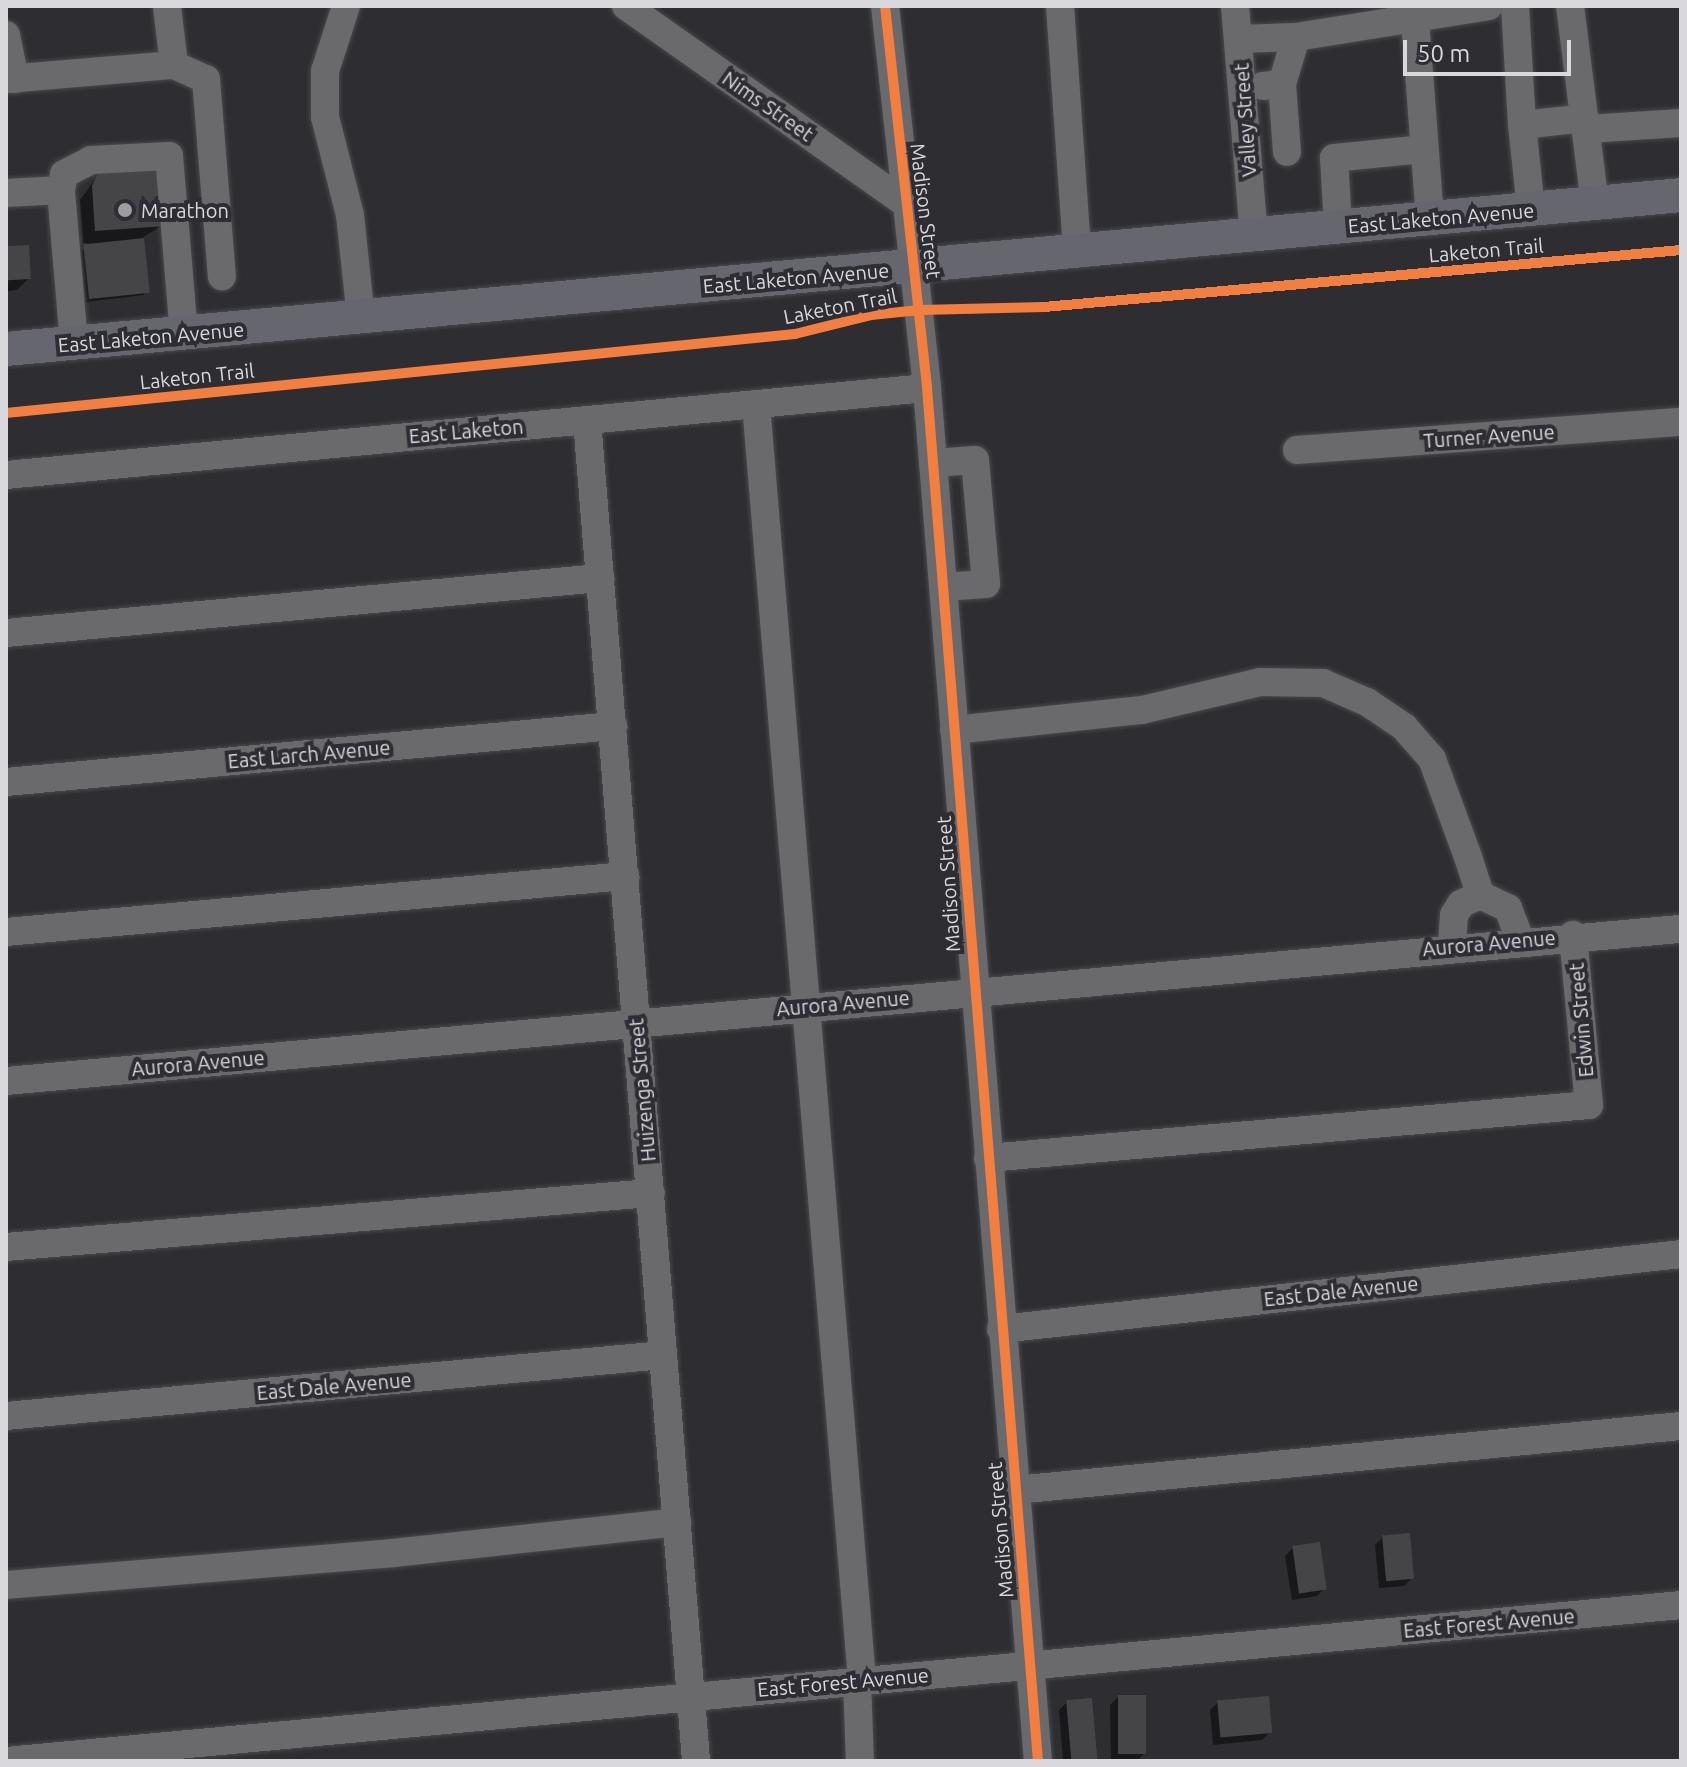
<!DOCTYPE html>
<html>
<head>
<meta charset="utf-8">
<style>
  body { margin:0 }
  #map { position:relative; width:1687px; height:1767px; overflow:hidden; background:#2e2e32; font-family:Ubuntu,sans-serif }
  div>[style] { position:absolute }
  .shadow>* { inset:0; background:#0007 }
  .building>* { inset:0; background:#454548; transform-origin:0 0 }
  .roads { filter:drop-shadow(0 0 2px #49494d) drop-shadow(0 0 2px #49494d) }
  .minor>* { height:28px; margin:-14px; padding:0 14px; transform-origin:14px; border-radius:14px; background:#6a6a6c }
  .major>* { height:34px; margin:-17px; padding:0 17px; transform-origin:17px; border-radius:17px; background:#66666e }
  .cycleway>* { height:10px; margin:-5px; padding:0 5px; transform-origin:5px; border-radius:5px; background:#f27e40 }
  .dots>* { width:22px; height:22px; translate:-50% -50%; box-sizing:border-box; border:4px solid #2d2d33; border-radius:50% }
  span { translate:-50% -50%; white-space:nowrap; text-align:center; line-height:1.15; -webkit-text-stroke:8px #2d2d33; paint-order:stroke }
  .street-label { font-size:20px; color:#d9d9dd }
  .poi-label { font-size:20px; color:#d9d9dd }
  .left { translate:0 -50%; text-align:left }
  .frame { position:absolute; inset:0; border:8px solid #d9d9dd; pointer-events:none }
  .scale { position:absolute; left:1403px; top:40px; width:168px; height:36px; box-sizing:border-box; border:4px solid #d9d9dd; border-top:0; padding-left:10px; font-size:24px; line-height:28px; white-space:nowrap; color:#d9d9dd; -webkit-text-stroke:6px #2d2d33; paint-order:stroke }
</style>
</head>
<body>
<div id="map">
  <div class="shadow">
    <i style="clip-path:polygon(100px 173px,163px 225px,142px 238px,144px 295px,86px 302px,81px 250px,103px 245px,83px 243px,80px 200px)"></i>
    <i style="clip-path:polygon(6px 249px,29px 278px,17px 290px,6px 291px)"></i>
    <i style="clip-path:polygon(1383px 1537px,1412px 1578px,1404px 1586px,1379px 1588px,1375px 1545px)"></i>
    <i style="clip-path:polygon(1293px 1548px,1325px 1588px,1317px 1596px,1292px 1600px,1285px 1556px)"></i>
    <i style="clip-path:polygon(1118px 1697px,1145px 1753px,1137px 1761px,1111px 1761px,1110px 1705px)"></i>
    <i style="clip-path:polygon(1067px 1702px,1095px 1760px,1094px 1761px,1063px 1761px,1059px 1710px)"></i>
    <i style="clip-path:polygon(1218px 1702px,1270px 1732px,1262px 1740px,1213px 1745px,1210px 1710px)"></i>
  </div>
  <div class="building">
    <i style="clip-path:polygon(150px 167px,162px 180px,165px 226px,95px 231px,92px 186px,99px 171px)"></i>
    <i style="left:144px;top:238px;width:55px;height:61px;rotate:84deg"></i>
    <i style="left:29px;top:245px;width:34px;height:23px;rotate:87deg"></i>
    <i style="left:1410px;top:1533px;width:46px;height:28px;rotate:85deg"></i>
    <i style="left:1320px;top:1542px;width:48px;height:28px;rotate:82deg"></i>
    <i style="left:1118px;top:1695px;width:28px;height:59px"></i>
    <i style="left:1269px;top:1696px;width:37px;height:52px;rotate:85deg"></i>
    <i style="left:1092px;top:1698px;width:62px;height:26px;rotate:85deg"></i>
  </div>
  <div class="roads">
    <div class="minor">
      <i style="left:346px;top:6px;width:68px;rotate:107.9deg"></i>
      <i style="left:325px;top:71px;width:46px;rotate:90deg"></i>
      <i style="left:325px;top:117px;width:101px;rotate:75.7deg"></i>
      <i style="left:350px;top:215px;width:104px;rotate:83.9deg"></i>
      <i style="left:626px;top:6px;width:349px;rotate:35.2deg"></i>
      <i style="left:885px;top:6px;width:384px;rotate:83.7deg"></i>
      <i style="left:927px;top:388px;width:1377px;rotate:85.38deg"></i>
      <i style="left:1060px;top:6px;width:245px;rotate:86deg"></i>
      <i style="left:1235px;top:6px;width:230px;rotate:85.3deg"></i>
      <i style="left:1414px;top:6px;width:214px;rotate:85.7deg"></i>
      <i style="left:1515px;top:6px;width:119px;rotate:86.6deg"></i>
      <i style="left:1570px;top:6px;width:200px;rotate:82.8deg"></i>
      <i style="left:6px;top:35px;width:45px;rotate:78.4deg"></i>
      <i style="left:1238px;top:39px;width:58px;rotate:-2deg"></i>
      <i style="left:174px;top:65px;width:35px;rotate:24deg"></i>
      <i style="left:206px;top:79px;width:198px;rotate:85.4deg"></i>
      <i style="left:6px;top:79px;width:169px;rotate:-4.8deg"></i>
      <i style="left:174px;top:65px;width:59px;rotate:-96.8deg"></i>
      <i style="left:1282px;top:84px;width:49px;rotate:-73.4deg"></i>
      <i style="left:1296px;top:37px;width:195px;rotate:-9.1deg"></i>
      <i style="left:1263px;top:86px;width:19px;rotate:-6deg"></i>
      <i style="left:1282px;top:84px;width:68px;rotate:85.8deg"></i>
      <i style="left:1587px;top:129px;width:94px;rotate:-3.7deg"></i>
      <i style="left:6px;top:193px;width:55px;rotate:-3.1deg"></i>
      <i style="left:1531px;top:209px;width:84px;rotate:-96.1deg"></i>
      <i style="left:1522px;top:125px;width:63px;rotate:-6.3deg"></i>
      <i style="left:1338px;top:227px;width:69px;rotate:-93.3deg"></i>
      <i style="left:1334px;top:158px;width:90px;rotate:-5.7deg"></i>
      <i style="left:74px;top:343px;width:154px;rotate:-94.9deg"></i>
      <i style="left:61px;top:190px;width:16px;rotate:-79deg"></i>
      <i style="left:64px;top:174px;width:30px;rotate:-27deg"></i>
      <i style="left:91px;top:160px;width:78px;rotate:-2.9deg"></i>
      <i style="left:169px;top:156px;width:179px;rotate:85.2deg"></i>
      <i style="left:756px;top:404px;width:1280px;rotate:85.25deg"></i>
      <i style="left:587px;top:420px;width:1345px;rotate:85.35deg"></i>
      <i style="left:1297px;top:450px;width:385px;rotate:-4.2deg"></i>
      <i style="left:933px;top:463px;width:42px;rotate:-4.1deg"></i>
      <i style="left:975px;top:460px;width:124px;rotate:84.9deg"></i>
      <i style="left:986px;top:584px;width:43px;rotate:176deg"></i>
      <i style="left:6px;top:475px;width:925px;rotate:-5.4deg"></i>
      <i style="left:6px;top:633px;width:597px;rotate:-5.29deg"></i>
      <i style="left:954px;top:730px;width:189px;rotate:-6.1deg"></i>
      <i style="left:1142px;top:710px;width:121px;rotate:-13.3deg"></i>
      <i style="left:1260px;top:682px;width:63px;rotate:0.9deg"></i>
      <i style="left:1323px;top:683px;width:48px;rotate:23.4deg"></i>
      <i style="left:1367px;top:702px;width:45px;rotate:34deg"></i>
      <i style="left:1404px;top:727px;width:43px;rotate:48.8deg"></i>
      <i style="left:1432px;top:759px;width:104px;rotate:69.8deg"></i>
      <i style="left:1468px;top:857px;width:40px;rotate:72deg"></i>
      <i style="left:1480px;top:895px;width:21px;rotate:155deg"></i>
      <i style="left:1461px;top:904px;width:13px;rotate:122deg"></i>
      <i style="left:1454px;top:915px;width:31px;rotate:94deg"></i>
      <i style="left:6px;top:782px;width:610px;rotate:-5.27deg"></i>
      <i style="left:1480px;top:895px;width:31px;rotate:25deg"></i>
      <i style="left:1508px;top:908px;width:34px;rotate:69deg"></i>
      <i style="left:6px;top:932px;width:622px;rotate:-5.17deg"></i>
      <i style="left:6px;top:1081px;width:1682px;rotate:-5.19deg"></i>
      <i style="left:988px;top:1158px;width:603px;rotate:-5.04deg"></i>
      <i style="left:1589px;top:1105px;width:171px;rotate:-95.4deg"></i>
      <i style="left:6px;top:1247px;width:647px;rotate:-4.79deg"></i>
      <i style="left:1001px;top:1329px;width:684px;rotate:-6.29deg"></i>
      <i style="left:6px;top:1416px;width:660px;rotate:-5.3deg"></i>
      <i style="left:1015px;top:1490px;width:669px;rotate:-5.49deg"></i>
      <i style="left:6px;top:1585px;width:388px;rotate:-4.7deg"></i>
      <i style="left:393px;top:1553px;width:286px;rotate:-6.2deg"></i>
      <i style="left:857px;top:1681px;width:80px;rotate:87.9deg"></i>
      <i style="left:6px;top:1761px;width:1682px;rotate:-5.32deg"></i>
    </div>
    <div class="major">
      <i style="left:6px;top:349px;width:1682px;rotate:-5.25deg"></i>
    </div>
  </div>
  <div class="cycleway">
    <i style="left:885px;top:6px;width:384px;rotate:83.7deg"></i>
    <i style="left:927px;top:388px;width:1377px;rotate:85.38deg"></i>
    <i style="left:6px;top:413px;width:793px;rotate:-5.72deg"></i>
    <i style="left:795px;top:334px;width:78px;rotate:-14deg"></i>
    <i style="left:871px;top:315px;width:49px;rotate:-5.8deg"></i>
    <i style="left:920px;top:310px;width:124px;rotate:-1.4deg"></i>
    <i style="left:1044px;top:307px;width:640px;rotate:-5.11deg"></i>
  </div>
  <div class="dots">
    <i style="left:125px;top:210px;background:#9d9da1"></i>
  </div>
  <div class="street-label">
    <span style="left:768px;top:106px;rotate:35deg">Nims Street</span>
    <span style="left:1245px;top:120px;rotate:-94deg">Valley Street</span>
    <span style="left:926px;top:211px;rotate:83deg">Madison Street</span>
    <span style="left:1441px;top:218px;rotate:-5deg">East Laketon Avenue</span>
    <span style="left:1486px;top:250px;rotate:-5deg">Laketon Trail</span>
    <span style="left:796px;top:278px;rotate:-5deg">East Laketon Avenue</span>
    <span style="left:840px;top:306px;rotate:-11deg">Laketon Trail</span>
    <span style="left:151px;top:337px;rotate:-5deg">East Laketon Avenue</span>
    <span style="left:197px;top:376px;rotate:-6deg">Laketon Trail</span>
    <span style="left:466px;top:431px;rotate:-5deg">East Laketon</span>
    <span style="left:1489px;top:436px;rotate:-4deg">Turner Avenue</span>
    <span style="left:309px;top:754px;rotate:-5deg">East Larch Avenue</span>
    <span style="left:948px;top:884px;rotate:-94deg">Madison Street</span>
    <span style="left:1489px;top:943px;rotate:-5deg">Aurora Avenue</span>
    <span style="left:843px;top:1003px;rotate:-5deg">Aurora Avenue</span>
    <span style="left:1581px;top:1020px;rotate:-95deg">Edwin Street</span>
    <span style="left:198px;top:1063px;rotate:-5deg">Aurora Avenue</span>
    <span style="left:642px;top:1090px;rotate:-95deg">Huizenga Street</span>
    <span style="left:1341px;top:1291px;rotate:-6deg">East Dale Avenue</span>
    <span style="left:334px;top:1386px;rotate:-5deg">East Dale Avenue</span>
    <span style="left:1000px;top:1530px;rotate:-95deg">Madison Street</span>
    <span style="left:1489px;top:1623px;rotate:-5deg">East Forest Avenue</span>
    <span style="left:843px;top:1682px;rotate:-5deg">East Forest Avenue</span>
  </div>
  <div class="poi-label">
    <span class="left" style="left:141px;top:210px">Marathon</span>
  </div>
  <div class="frame"></div>
  <div class="scale">50 m</div>
</div>
</body>
</html>
